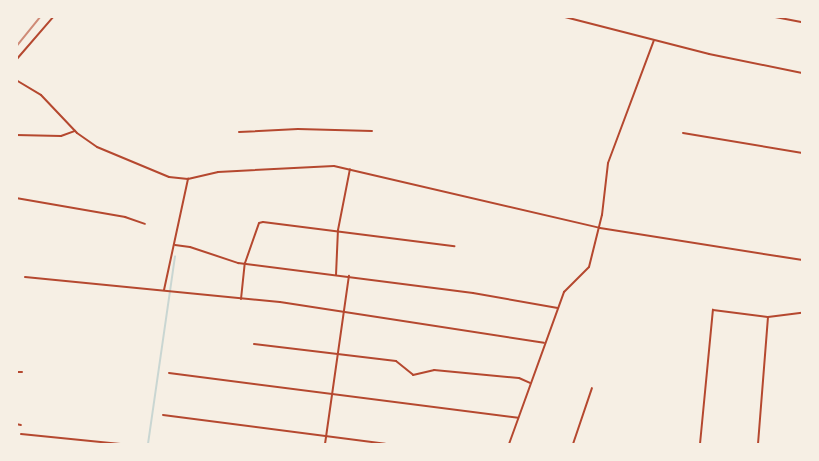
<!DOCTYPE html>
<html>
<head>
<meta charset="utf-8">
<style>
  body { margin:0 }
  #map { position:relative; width:819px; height:461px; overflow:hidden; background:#f6efe4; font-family:"DM Sans",sans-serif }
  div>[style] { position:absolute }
  .stream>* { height:1.5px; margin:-0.75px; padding:0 0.75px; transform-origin:0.75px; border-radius:0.75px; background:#c9d6d2 }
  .minor>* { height:2px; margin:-1px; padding:0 1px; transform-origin:1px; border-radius:1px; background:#b5482f }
  .tertiary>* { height:2px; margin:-1px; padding:0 1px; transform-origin:1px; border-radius:1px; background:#b5482f }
  .rail>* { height:1.5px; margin:-0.75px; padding:0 0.75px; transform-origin:0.75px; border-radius:0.75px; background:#cf8b77 }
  span { translate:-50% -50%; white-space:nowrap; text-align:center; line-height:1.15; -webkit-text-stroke:5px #f6efe4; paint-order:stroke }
  .frame { position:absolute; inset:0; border:18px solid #f6efe4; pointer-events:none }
</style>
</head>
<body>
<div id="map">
  <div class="stream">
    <i style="left:148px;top:444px;width:189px;rotate:-81.8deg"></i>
  </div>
  <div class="minor">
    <i style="left:770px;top:16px;width:33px;rotate:11deg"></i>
    <i style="left:16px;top:60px;width:58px;rotate:-49.2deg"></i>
    <i style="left:16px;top:80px;width:29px;rotate:31deg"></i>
    <i style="left:41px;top:95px;width:52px;rotate:46.5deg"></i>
    <i style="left:77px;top:133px;width:24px;rotate:35deg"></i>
    <i style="left:97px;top:147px;width:78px;rotate:22.6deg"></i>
    <i style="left:169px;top:177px;width:19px;rotate:6deg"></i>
    <i style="left:188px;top:179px;width:31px;rotate:-13deg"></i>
    <i style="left:218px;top:172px;width:116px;rotate:-3deg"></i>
    <i style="left:334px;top:166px;width:273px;rotate:13.1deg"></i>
    <i style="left:600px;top:228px;width:205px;rotate:9deg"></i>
    <i style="left:239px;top:132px;width:59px;rotate:-2.9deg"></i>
    <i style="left:298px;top:129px;width:74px;rotate:1.5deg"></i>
    <i style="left:683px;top:133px;width:121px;rotate:9.5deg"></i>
    <i style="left:16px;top:135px;width:45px;rotate:1.3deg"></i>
    <i style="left:61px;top:136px;width:15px;rotate:-20deg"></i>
    <i style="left:16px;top:198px;width:111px;rotate:9.9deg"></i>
    <i style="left:125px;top:217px;width:21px;rotate:19deg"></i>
    <i style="left:175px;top:245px;width:15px;rotate:8deg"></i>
    <i style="left:190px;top:247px;width:51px;rotate:18.4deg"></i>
    <i style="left:238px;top:263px;width:237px;rotate:7.3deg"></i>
    <i style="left:473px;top:293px;width:86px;rotate:10deg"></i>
    <i style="left:336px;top:275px;width:45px;rotate:-87.5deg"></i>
    <i style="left:338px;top:230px;width:62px;rotate:-78.9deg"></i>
    <i style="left:25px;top:277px;width:256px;rotate:5.6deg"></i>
    <i style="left:280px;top:302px;width:267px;rotate:8.8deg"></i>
    <i style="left:164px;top:290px;width:114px;rotate:-77.8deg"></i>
    <i style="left:241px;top:299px;width:36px;rotate:-84deg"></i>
    <i style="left:245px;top:263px;width:42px;rotate:-70.7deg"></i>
    <i style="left:259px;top:223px;width:4px;rotate:-14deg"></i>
    <i style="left:263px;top:222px;width:193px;rotate:7.2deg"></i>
    <i style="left:254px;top:344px;width:143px;rotate:6.8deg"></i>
    <i style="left:396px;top:361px;width:22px;rotate:39deg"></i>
    <i style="left:413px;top:375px;width:22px;rotate:-13deg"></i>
    <i style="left:434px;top:370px;width:85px;rotate:5.4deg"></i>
    <i style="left:519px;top:378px;width:12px;rotate:24deg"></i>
    <i style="left:16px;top:372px;width:6px"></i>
    <i style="left:169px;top:373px;width:352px;rotate:7.3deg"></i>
    <i style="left:163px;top:415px;width:224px;rotate:7.4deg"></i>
    <i style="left:16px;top:424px;width:5px;rotate:11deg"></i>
    <i style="left:21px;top:434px;width:100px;rotate:5.7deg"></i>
    <i style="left:325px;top:444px;width:170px;rotate:-81.9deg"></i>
    <i style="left:573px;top:444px;width:59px;rotate:-71.3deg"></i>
    <i style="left:700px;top:444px;width:135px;rotate:-84.5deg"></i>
    <i style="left:713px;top:310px;width:55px;rotate:7.3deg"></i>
    <i style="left:758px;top:444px;width:127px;rotate:-85.5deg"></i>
    <i style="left:768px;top:317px;width:34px;rotate:-7deg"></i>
  </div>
  <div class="tertiary">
    <i style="left:561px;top:16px;width:153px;rotate:14.4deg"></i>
    <i style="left:709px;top:54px;width:95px;rotate:11.5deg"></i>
    <i style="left:509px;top:444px;width:162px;rotate:-70.1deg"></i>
    <i style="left:564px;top:292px;width:35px;rotate:-45deg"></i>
    <i style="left:589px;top:267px;width:54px;rotate:-76deg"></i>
    <i style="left:602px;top:215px;width:52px;rotate:-83.4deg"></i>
    <i style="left:608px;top:163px;width:131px;rotate:-69.5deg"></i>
  </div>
  <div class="rail">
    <i style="left:16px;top:47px;width:40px;rotate:-51deg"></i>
  </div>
  <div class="frame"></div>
</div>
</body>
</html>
